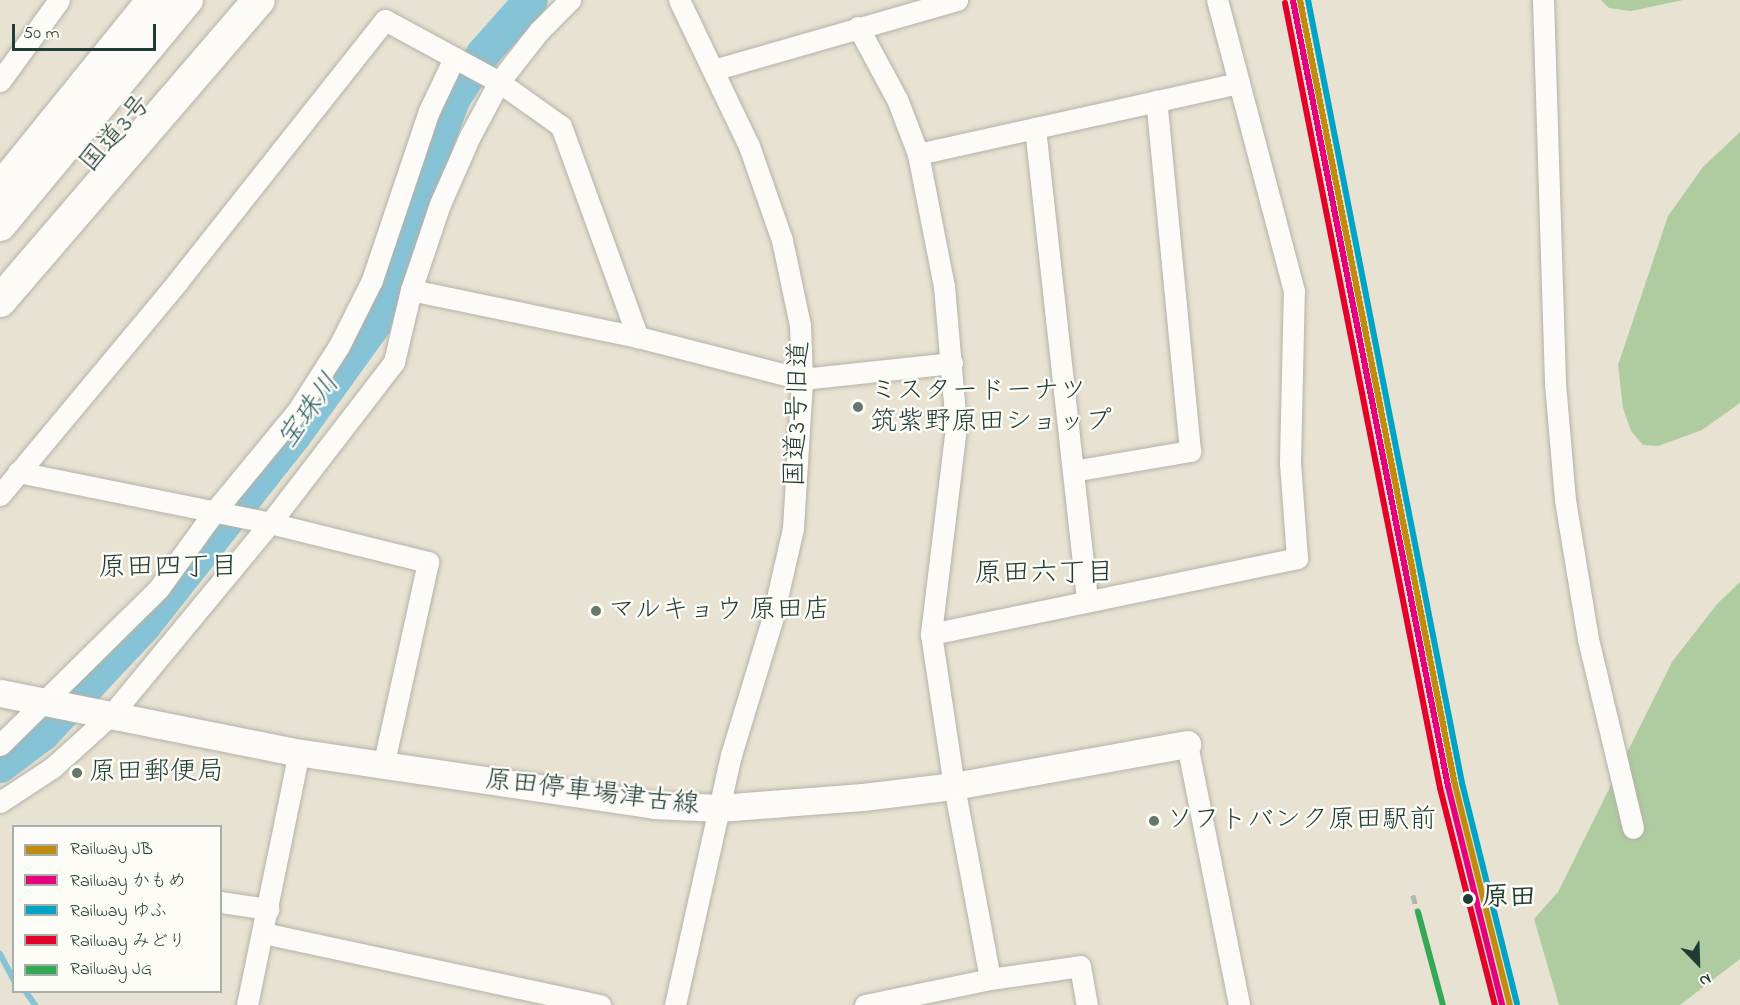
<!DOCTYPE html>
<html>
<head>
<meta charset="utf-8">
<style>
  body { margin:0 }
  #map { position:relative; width:1740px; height:1005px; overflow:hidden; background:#e8e2d2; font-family:"Indie Flower","Klee One",sans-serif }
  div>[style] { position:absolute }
  .forest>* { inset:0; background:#afcca0 }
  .stream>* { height:6px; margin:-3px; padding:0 3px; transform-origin:3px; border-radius:3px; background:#86c3d7 }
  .river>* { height:34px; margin:-17px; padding:0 17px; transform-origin:17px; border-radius:17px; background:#86c3d7 }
  .roads { filter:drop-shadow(0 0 2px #b3b2a8) drop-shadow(0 0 2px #b3b2a8) }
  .minor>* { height:21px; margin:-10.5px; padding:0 10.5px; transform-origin:10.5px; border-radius:10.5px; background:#fcfbf8 }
  .major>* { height:27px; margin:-13.5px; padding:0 13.5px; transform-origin:13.5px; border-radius:13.5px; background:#fcfbf8 }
  .highway>* { height:32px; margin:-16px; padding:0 16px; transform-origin:16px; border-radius:16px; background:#fcfbf8 }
  .rail>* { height:4.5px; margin-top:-2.25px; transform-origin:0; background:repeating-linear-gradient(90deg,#b2b5b2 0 9px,transparent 0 13.5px) }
  .rail-1>* { height:6px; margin:-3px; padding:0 3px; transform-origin:3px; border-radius:3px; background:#c18c0d }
  .rail-2>* { height:6px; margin:-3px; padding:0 3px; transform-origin:3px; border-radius:3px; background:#e5007d }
  .rail-3>* { height:6px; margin:-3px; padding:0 3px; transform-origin:3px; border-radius:3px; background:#02a4c6 }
  .rail-4>* { height:6px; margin:-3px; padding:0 3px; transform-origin:3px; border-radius:3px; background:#e4002b }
  .rail-5>* { height:6px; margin:-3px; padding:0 3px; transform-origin:3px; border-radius:3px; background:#34a954 }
  .dots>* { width:16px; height:16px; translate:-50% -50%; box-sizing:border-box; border:3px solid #fdfcf7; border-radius:50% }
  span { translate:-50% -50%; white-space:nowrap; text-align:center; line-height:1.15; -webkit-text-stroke:5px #fdfcf7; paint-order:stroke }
  .street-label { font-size:27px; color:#1f3d34 }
  .poi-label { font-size:27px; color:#1f3d34 }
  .left { translate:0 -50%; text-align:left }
  .stop-label { font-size:27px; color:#1f3d34; font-weight:700 }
  .water-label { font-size:28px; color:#316166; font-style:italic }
  .neighbourhood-label { font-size:28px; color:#1f3d34 }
  .legend { position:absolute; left:12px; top:825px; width:210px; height:168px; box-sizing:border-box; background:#fdfcf7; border:2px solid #a4b0a9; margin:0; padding:8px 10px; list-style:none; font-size:18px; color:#1f3d34 }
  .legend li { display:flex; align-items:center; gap:12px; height:30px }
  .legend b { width:30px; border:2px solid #a4b0a9 }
  .north { position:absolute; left:1668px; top:933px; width:60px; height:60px; -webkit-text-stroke:4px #fdfcf7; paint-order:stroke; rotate:157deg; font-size:16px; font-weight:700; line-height:24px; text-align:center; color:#1f3d34 }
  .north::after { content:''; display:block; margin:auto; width:21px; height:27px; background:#1f3d34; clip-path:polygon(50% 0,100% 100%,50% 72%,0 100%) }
  .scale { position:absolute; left:12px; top:24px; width:144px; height:27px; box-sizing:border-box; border:3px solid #1f3d34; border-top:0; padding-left:8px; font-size:18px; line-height:21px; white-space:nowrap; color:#1f3d34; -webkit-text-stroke:4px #fdfcf7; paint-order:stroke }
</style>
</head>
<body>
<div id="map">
  <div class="forest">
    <i style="clip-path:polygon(1601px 0,1683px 0,1631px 11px,1609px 8px)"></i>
    <i style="clip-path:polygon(1740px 132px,1740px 403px,1702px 430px,1658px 446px,1643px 445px,1631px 431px,1623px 408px,1618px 365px,1668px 216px,1703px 167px)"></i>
    <i style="clip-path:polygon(1740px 582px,1740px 959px,1680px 1005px,1559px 1005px,1534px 919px,1558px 892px,1672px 662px,1717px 604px)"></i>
  </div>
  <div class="stream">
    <i style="left:0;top:954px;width:30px;rotate:62deg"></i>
    <i style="left:26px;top:992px;width:16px;rotate:55deg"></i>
  </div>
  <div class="river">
    <i style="left:0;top:766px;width:54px;rotate:-36.7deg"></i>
    <i style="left:43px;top:734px;width:148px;rotate:-46.9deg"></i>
    <i style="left:144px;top:626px;width:242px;rotate:-51.7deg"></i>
    <i style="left:294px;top:436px;width:137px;rotate:-54.2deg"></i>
    <i style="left:374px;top:325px;width:60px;rotate:-74.6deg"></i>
    <i style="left:390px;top:267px;width:181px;rotate:-69.3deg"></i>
    <i style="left:454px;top:98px;width:53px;rotate:-56.6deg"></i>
    <i style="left:483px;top:54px;width:72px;rotate:-48.4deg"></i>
  </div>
  <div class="roads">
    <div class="minor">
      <i style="left:1543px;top:0;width:383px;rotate:88.2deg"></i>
      <i style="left:1555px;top:383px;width:117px;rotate:85.1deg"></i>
      <i style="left:1565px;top:500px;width:141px;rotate:80.6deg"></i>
      <i style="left:1588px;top:639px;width:194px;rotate:76.6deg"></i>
      <i style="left:858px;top:27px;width:82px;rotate:61.6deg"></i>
      <i style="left:897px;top:99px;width:59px;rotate:69.1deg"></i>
      <i style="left:918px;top:154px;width:135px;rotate:78.9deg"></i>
      <i style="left:944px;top:286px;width:142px;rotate:85.1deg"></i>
      <i style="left:956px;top:427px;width:209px;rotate:96.9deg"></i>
      <i style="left:931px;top:634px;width:154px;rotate:81.4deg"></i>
      <i style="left:954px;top:786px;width:196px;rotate:79.4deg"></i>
      <i style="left:713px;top:70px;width:254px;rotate:-16deg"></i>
      <i style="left:0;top:81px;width:100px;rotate:-53.9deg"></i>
      <i style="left:1035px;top:128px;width:476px;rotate:83.7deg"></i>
      <i style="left:918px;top:154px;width:327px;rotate:-12.5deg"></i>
      <i style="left:411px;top:290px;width:232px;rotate:11.7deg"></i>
      <i style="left:638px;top:337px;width:169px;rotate:14.4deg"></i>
      <i style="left:802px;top:379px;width:151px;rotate:-6.1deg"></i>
      <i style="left:1073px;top:471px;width:119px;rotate:-9.7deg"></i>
      <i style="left:1190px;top:451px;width:352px;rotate:-95.5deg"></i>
      <i style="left:18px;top:472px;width:257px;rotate:11.4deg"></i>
      <i style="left:270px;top:523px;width:163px;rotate:13.9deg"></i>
      <i style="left:428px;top:562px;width:209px;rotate:102.4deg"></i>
      <i style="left:0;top:495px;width:278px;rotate:-50.2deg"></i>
      <i style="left:178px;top:281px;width:333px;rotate:-51.6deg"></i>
      <i style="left:385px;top:20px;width:130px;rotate:28.5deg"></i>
      <i style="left:499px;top:82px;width:76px;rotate:35.4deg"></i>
      <i style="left:561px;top:126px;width:225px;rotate:70deg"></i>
      <i style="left:931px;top:634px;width:374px;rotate:-11.7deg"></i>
      <i style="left:1297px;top:558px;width:96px;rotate:-94.2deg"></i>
      <i style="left:1290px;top:462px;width:171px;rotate:-88.7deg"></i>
      <i style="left:1294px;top:291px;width:301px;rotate:-104.8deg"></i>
      <i style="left:1187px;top:744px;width:266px;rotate:78.7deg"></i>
      <i style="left:0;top:745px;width:223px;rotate:-44.6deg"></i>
      <i style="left:159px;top:588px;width:94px;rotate:-54.1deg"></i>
      <i style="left:214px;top:512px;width:132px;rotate:-50.5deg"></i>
      <i style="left:298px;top:410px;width:76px;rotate:-57.4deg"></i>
      <i style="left:339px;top:346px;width:74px;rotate:-63.4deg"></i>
      <i style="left:372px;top:280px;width:178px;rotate:-71.4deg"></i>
      <i style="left:429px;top:111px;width:59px;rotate:-64.7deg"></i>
      <i style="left:0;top:802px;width:62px;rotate:-33.2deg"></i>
      <i style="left:52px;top:768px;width:81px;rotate:-42deg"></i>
      <i style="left:112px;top:714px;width:248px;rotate:-50.4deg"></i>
      <i style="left:270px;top:523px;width:203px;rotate:-52.4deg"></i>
      <i style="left:394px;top:362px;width:74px;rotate:-76.7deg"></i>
      <i style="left:411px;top:290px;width:91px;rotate:-71.4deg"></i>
      <i style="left:440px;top:204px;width:74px;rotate:-66.2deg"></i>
      <i style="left:470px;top:136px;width:61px;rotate:-61.8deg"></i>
      <i style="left:499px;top:82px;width:65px;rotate:-51.9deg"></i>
      <i style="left:539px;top:31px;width:44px;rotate:-45deg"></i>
      <i style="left:220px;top:902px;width:49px;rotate:8.3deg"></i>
      <i style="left:263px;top:933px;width:345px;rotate:12.1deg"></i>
      <i style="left:247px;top:1005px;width:258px;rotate:-78.4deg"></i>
      <i style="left:675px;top:1005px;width:256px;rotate:-77.4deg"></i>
      <i style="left:731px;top:755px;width:141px;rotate:-73.1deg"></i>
      <i style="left:772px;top:620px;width:94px;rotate:-77.1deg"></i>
      <i style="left:793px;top:528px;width:149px;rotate:-86.5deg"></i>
      <i style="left:802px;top:379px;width:54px;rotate:-92.1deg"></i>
      <i style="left:800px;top:325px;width:87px;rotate:-102deg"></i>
      <i style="left:782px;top:240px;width:100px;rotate:-109.3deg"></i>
      <i style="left:749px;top:146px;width:162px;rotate:-115.6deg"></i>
      <i style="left:865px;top:1005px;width:128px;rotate:-11.7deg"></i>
      <i style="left:990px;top:979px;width:91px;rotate:-8.2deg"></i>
      <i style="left:1080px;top:966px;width:40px;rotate:80deg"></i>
    </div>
    <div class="major">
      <i style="left:0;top:693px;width:295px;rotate:11.3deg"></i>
      <i style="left:289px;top:751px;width:368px;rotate:8.4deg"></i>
      <i style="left:653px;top:805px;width:66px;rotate:2.6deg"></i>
      <i style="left:719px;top:808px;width:144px;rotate:-4.4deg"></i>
      <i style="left:863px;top:797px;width:92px;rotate:-6.9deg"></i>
      <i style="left:954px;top:786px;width:237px;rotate:-10.2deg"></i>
    </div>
    <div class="highway">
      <i style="left:0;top:189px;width:243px;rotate:-51deg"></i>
      <i style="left:0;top:225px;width:293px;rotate:-50.3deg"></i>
      <i style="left:0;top:301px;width:397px;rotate:-49.3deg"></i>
    </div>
  </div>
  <div class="rail">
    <i style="left:1413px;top:895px;width:18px;rotate:74deg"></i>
  </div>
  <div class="rail-1">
    <i style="left:1300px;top:0;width:800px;rotate:78.83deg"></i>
    <i style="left:1455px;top:785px;width:227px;rotate:76deg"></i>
  </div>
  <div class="rail-2">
    <i style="left:1293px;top:1px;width:800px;rotate:78.83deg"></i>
    <i style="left:1448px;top:786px;width:226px;rotate:76.1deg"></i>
  </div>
  <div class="rail-3">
    <i style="left:1308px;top:0;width:798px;rotate:78.87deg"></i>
    <i style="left:1462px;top:783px;width:227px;rotate:76deg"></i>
  </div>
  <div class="rail-4">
    <i style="left:1285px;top:3px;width:800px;rotate:78.83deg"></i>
    <i style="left:1440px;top:788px;width:224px;rotate:75.8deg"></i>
  </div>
  <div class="rail-5">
    <i style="left:1418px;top:912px;width:96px;rotate:75deg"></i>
  </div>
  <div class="dots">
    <i style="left:858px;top:407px;background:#65776b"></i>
    <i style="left:596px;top:611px;background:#65776b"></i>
    <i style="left:77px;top:773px;background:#65776b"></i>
    <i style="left:1154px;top:821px;background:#65776b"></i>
    <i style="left:1468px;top:899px;background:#1f3d34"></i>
  </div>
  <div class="street-label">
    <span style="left:116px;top:134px;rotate:-49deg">国道3号</span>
    <span style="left:798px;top:414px;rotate:-88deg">国道3号旧道</span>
    <span style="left:592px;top:793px;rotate:7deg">原田停車場津古線</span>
  </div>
  <div class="poi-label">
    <span class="left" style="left:870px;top:407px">ミスタードーナツ<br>筑紫野原田ショップ</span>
    <span class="left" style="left:608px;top:611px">マルキョウ 原田店</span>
    <span class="left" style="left:89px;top:773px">原田郵便局</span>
    <span class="left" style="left:1166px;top:821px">ソフトバンク原田駅前</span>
  </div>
  <div class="stop-label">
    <span class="left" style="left:1482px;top:899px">原田</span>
  </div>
  <div class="water-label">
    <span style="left:310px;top:412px;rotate:-54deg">宝珠川</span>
  </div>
  <div class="neighbourhood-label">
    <span style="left:168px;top:569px">原田四丁目</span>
    <span style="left:1044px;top:575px">原田六丁目</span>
  </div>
  <ul class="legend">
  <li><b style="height:8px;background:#c18c0d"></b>Railway JB</li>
  <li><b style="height:8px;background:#e5007d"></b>Railway かもめ</li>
  <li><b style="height:8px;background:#02a4c6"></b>Railway ゆふ</li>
  <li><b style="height:8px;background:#e4002b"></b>Railway みどり</li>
  <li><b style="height:8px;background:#34a954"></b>Railway JG</li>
  </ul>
  <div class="north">N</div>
  <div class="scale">50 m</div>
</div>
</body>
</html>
